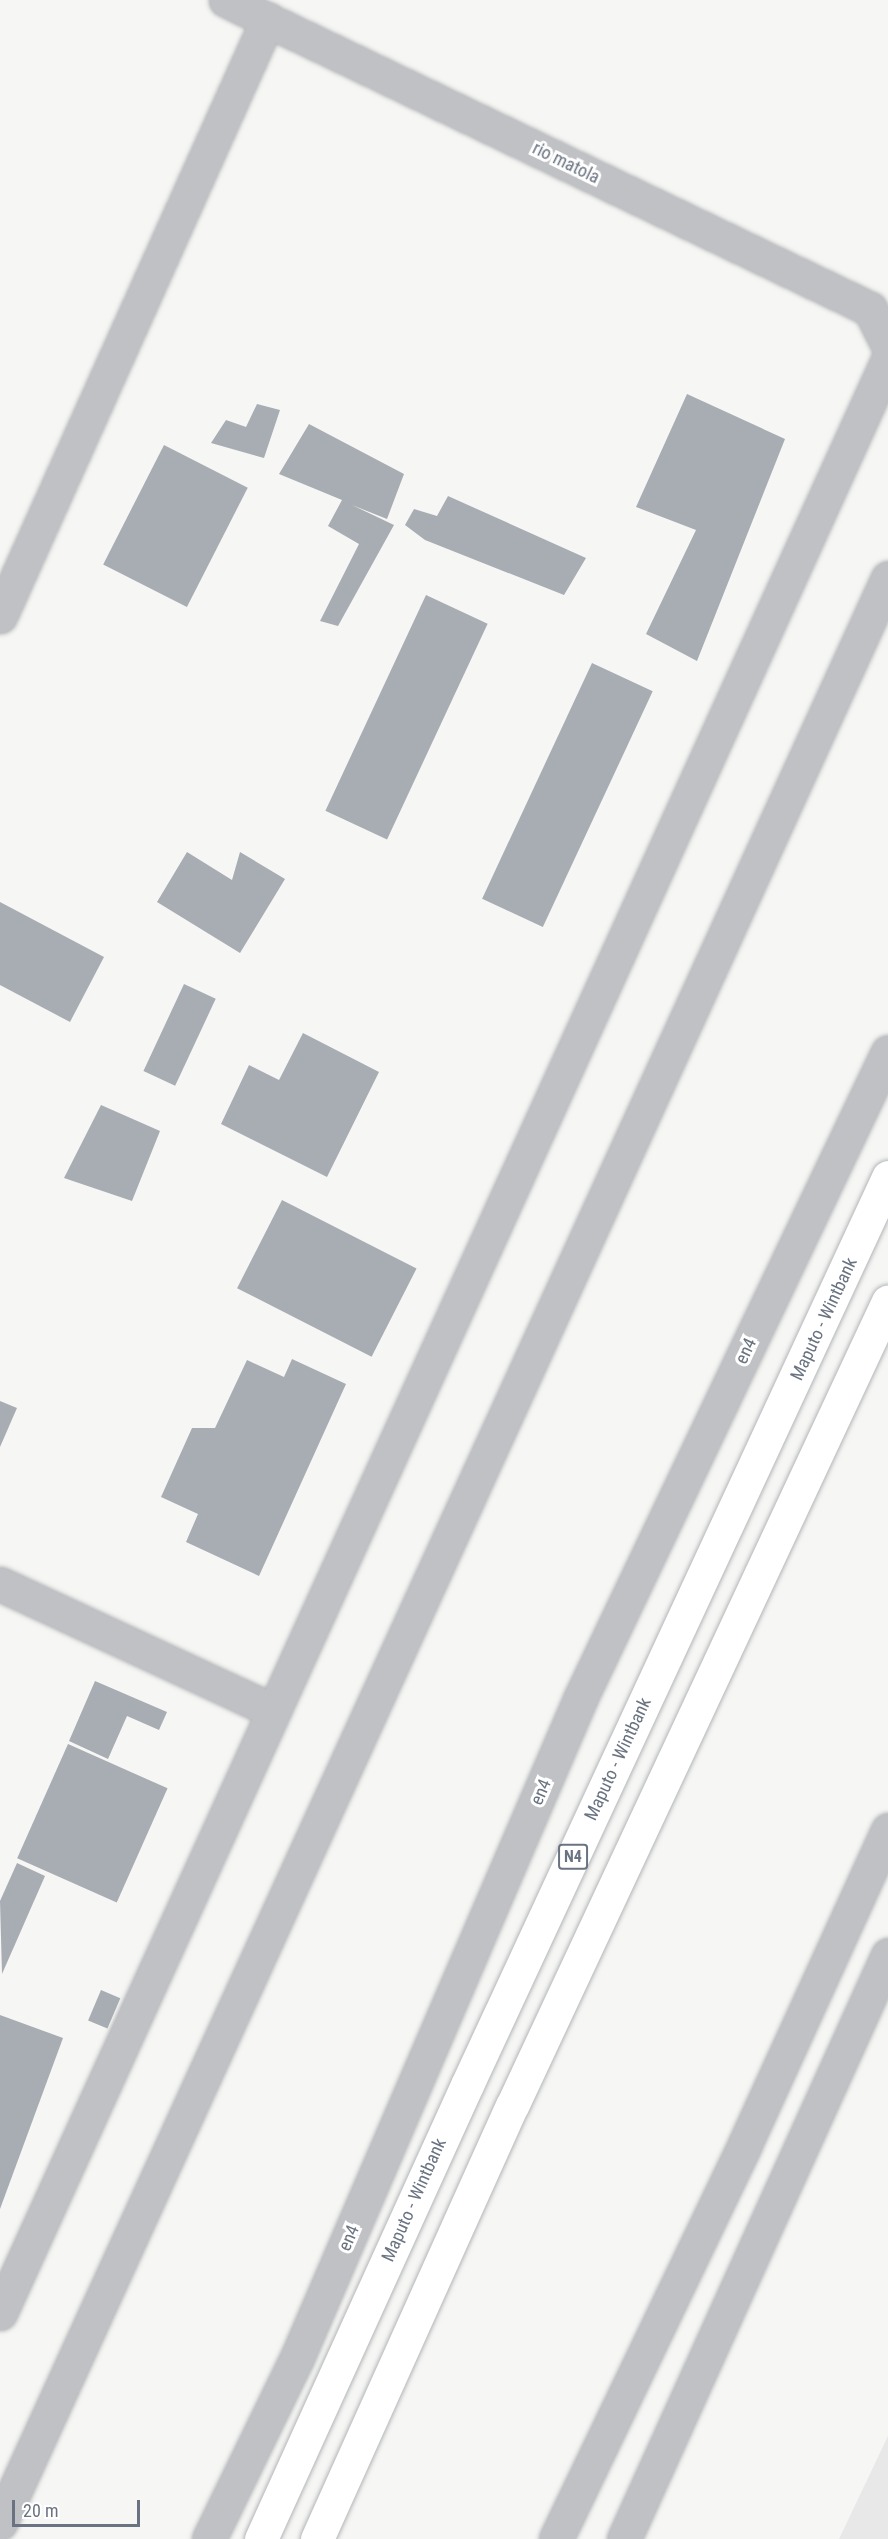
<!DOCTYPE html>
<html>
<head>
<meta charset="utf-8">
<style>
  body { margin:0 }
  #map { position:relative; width:888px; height:2539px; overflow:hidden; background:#f6f7f4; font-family:"Roboto Condensed",sans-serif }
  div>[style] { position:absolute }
  .built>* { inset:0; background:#e7e8e7 }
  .building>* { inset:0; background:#a8acb3; transform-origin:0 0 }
  .roads { filter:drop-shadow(0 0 2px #b3b5b8) drop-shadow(0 0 2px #b3b5b8) }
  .minor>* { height:33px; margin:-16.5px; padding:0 16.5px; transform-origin:16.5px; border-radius:16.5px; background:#bfc1c5 }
  .highway>* { height:33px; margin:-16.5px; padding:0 16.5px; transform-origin:16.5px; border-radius:16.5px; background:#fff }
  span { translate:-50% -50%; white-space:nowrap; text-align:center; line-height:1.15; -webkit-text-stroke:6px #fff; paint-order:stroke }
  .shield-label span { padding:2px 4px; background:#fff; border:2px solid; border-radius:4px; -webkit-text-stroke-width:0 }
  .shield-label { font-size:16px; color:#6a7381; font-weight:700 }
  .street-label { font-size:18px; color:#6a7381 }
  .scale { position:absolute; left:12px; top:2500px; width:128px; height:27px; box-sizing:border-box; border:3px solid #6a7381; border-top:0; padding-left:8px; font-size:18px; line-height:21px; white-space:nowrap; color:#6a7381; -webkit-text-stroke:4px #fff; paint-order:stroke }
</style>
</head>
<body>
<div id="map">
  <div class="built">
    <i style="clip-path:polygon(888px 2436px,888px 2539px,839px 2539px)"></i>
  </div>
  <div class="building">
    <i style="clip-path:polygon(687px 394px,785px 439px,697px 661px,646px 634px,696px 530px,636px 507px)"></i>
    <i style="clip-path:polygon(257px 404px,280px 410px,264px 458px,211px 443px,226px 420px,246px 427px)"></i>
    <i style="clip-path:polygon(309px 424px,404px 474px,387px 519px,352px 505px,394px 525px,338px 626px,320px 621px,359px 544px,328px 526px,342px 500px,279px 474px)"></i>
    <i style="left:164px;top:445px;width:94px;height:134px;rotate:27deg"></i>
    <i style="clip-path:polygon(448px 496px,586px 558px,564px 595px,425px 540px,405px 525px,414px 509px,437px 516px)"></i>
    <i style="left:426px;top:595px;width:68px;height:238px;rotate:25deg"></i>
    <i style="left:592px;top:663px;width:67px;height:260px;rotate:25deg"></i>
    <i style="clip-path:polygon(187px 852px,232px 880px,240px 852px,285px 879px,240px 953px,157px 902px)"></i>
    <i style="clip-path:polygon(0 902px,104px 957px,70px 1022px,0 985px)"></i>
    <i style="left:184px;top:984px;width:35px;height:96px;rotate:25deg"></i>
    <i style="clip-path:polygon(303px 1033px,379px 1072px,327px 1177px,221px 1124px,249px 1065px,279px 1080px)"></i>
    <i style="clip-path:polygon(101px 1105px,160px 1131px,132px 1201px,64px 1178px)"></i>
    <i style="left:282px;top:1200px;width:151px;height:99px;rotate:27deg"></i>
    <i style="clip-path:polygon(292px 1359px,346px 1384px,259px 1576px,186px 1542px,198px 1514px,161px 1497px,192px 1428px,215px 1428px,247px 1360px,284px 1377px)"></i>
    <i style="clip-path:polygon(0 1401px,17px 1408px,0 1447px)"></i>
    <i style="clip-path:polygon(95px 1681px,167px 1712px,159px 1730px,127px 1716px,108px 1759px,69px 1741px)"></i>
    <i style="left:68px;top:1744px;width:109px;height:125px;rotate:24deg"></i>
    <i style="clip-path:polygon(17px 1863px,45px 1876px,2px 1974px,0 1901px)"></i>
    <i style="left:101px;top:1990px;width:21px;height:33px;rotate:23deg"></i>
    <i style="clip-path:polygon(0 2015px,63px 2038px,0 2209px)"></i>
  </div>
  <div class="roads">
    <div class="minor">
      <i style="left:226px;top:0;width:714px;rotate:25.63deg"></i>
      <i style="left:870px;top:309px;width:40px;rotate:63.4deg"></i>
      <i style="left:0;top:616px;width:654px;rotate:-65.82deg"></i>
      <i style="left:0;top:1584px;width:300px;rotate:24.9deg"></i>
      <i style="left:0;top:2313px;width:2145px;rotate:-65.55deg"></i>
      <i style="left:0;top:2523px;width:2138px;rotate:-65.46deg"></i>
      <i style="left:209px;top:2539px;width:201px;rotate:-64.1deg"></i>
      <i style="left:297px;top:2358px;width:719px;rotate:-66.75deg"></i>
      <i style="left:581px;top:1697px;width:714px;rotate:-64.55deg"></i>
      <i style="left:556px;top:2539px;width:438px;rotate:-64.4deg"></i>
      <i style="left:745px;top:2144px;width:345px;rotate:-65.5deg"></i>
      <i style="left:624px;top:2539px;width:641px;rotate:-65.67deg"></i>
    </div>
    <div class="highway">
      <i style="left:261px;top:2539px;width:499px;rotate:-65.6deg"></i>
      <i style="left:467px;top:2085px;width:1001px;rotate:-65.12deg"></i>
      <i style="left:317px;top:2539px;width:475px;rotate:-65.8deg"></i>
      <i style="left:512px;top:2106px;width:888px;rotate:-64.96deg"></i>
    </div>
  </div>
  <div class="shield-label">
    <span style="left:573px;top:1857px">N4</span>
  </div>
  <div class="street-label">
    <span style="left:566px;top:163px;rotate:26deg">rio matola</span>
    <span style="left:824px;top:1319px;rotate:-65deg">Maputo - Wintbank</span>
    <span style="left:746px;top:1351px;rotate:-65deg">en4</span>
    <span style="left:618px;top:1759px;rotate:-65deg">Maputo - Wintbank</span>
    <span style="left:541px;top:1792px;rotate:-67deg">en4</span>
    <span style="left:414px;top:2200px;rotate:-66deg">Maputo - Wintbank</span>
    <span style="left:349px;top:2238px;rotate:-67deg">en4</span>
  </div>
  <div class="scale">20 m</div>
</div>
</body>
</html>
